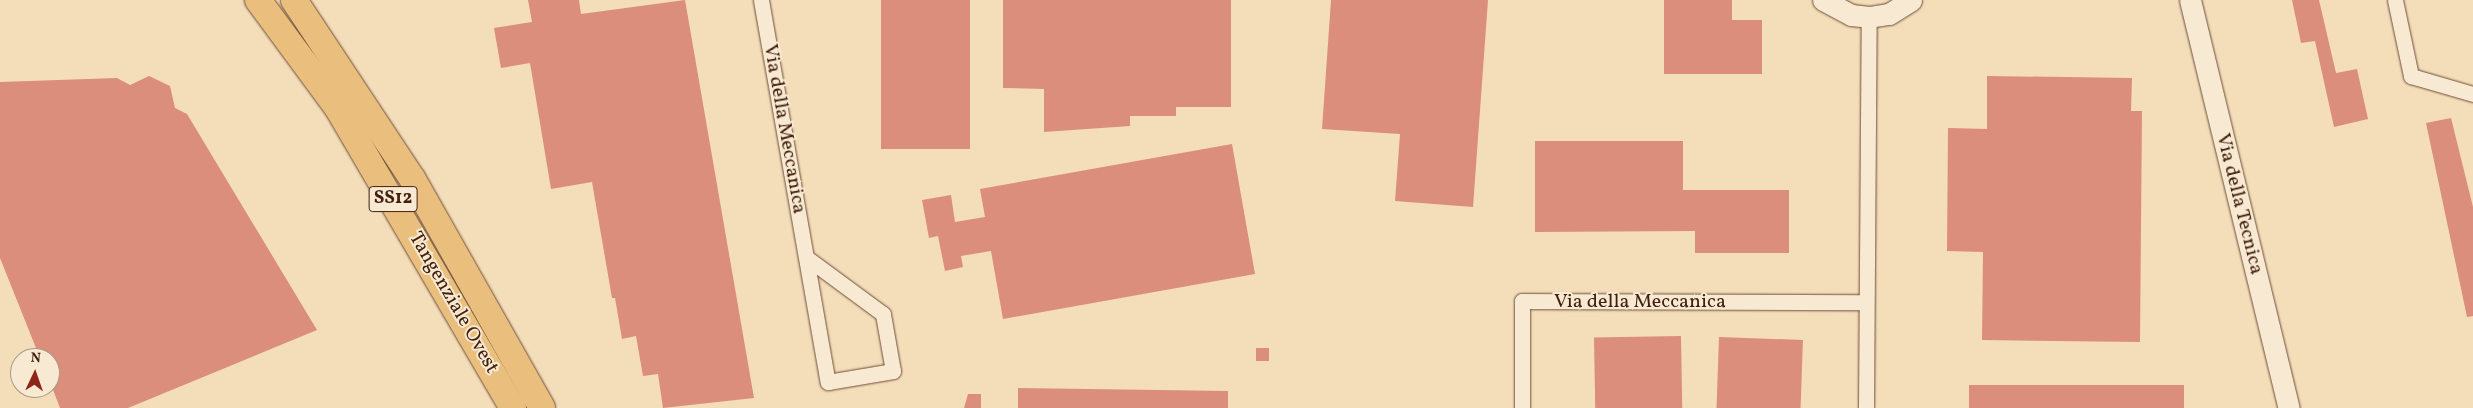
<!DOCTYPE html>
<html>
<head>
<meta charset="utf-8">
<style>
  body { margin:0 }
  #map { position:relative; width:2473px; height:408px; overflow:hidden; background:#f4ddb9; font-family:Vollkorn,serif }
  div>[style] { position:absolute }
  .building>* { inset:0; background:#db8e7b; transform-origin:0 0 }
  .roads { filter:drop-shadow(0 0 1px #6d4e37) drop-shadow(0 0 1px #6d4e37) }
  .street>* { height:15px; margin:-7.5px; padding:0 7.5px; transform-origin:7.5px; border-radius:7.5px; background:#f8e9d2 }
  .secondary>* { height:21px; margin:-10.5px; padding:0 10.5px; transform-origin:10.5px; border-radius:10.5px; background:#f8e9d2 }
  .highway>* { height:26px; margin:-13px; padding:0 13px; transform-origin:13px; border-radius:13px; background:#eabe7c }
  span { translate:-50% -50%; white-space:nowrap; text-align:center; line-height:1.15; -webkit-text-stroke:4px #f8e9d2; paint-order:stroke }
  .shield-label span { padding:1px 4px; background:#f8e9d2; border:1px solid; border-radius:4px; -webkit-text-stroke-width:0 }
  .shield-label { font-size:19px; color:#401f0c; font-weight:700 }
  .street-label { font-size:20px; color:#401f0c }
  .north { position:absolute; left:10px; top:348px; width:50px; height:50px; box-sizing:border-box; background:#f8e9d2; border:1px solid #ae9883; border-radius:50%; rotate:3deg; font-size:14px; font-weight:700; line-height:20px; text-align:center; color:#401f0c }
  .north::after { content:''; display:block; margin:auto; width:18px; height:22px; background:#8f2418; clip-path:polygon(50% 0,100% 100%,50% 72%,0 100%) }
</style>
</head>
<body>
<div id="map">
  <div class="building">
    <i style="clip-path:polygon(528px 0,579px 0,581px 14px,685px 0,754px 398px,663px 408px,658px 374px,643px 376px,636px 336px,622px 339px,615px 298px,612px 298px,592px 182px,551px 189px,530px 63px,501px 68px,494px 28px,532px 22px)"></i>
    <i style="left:881px;top:0;width:89px;height:149px"></i>
    <i style="clip-path:polygon(1003px 0,1231px 0,1231px 107px,1176px 107px,1176px 116px,1130px 116px,1130px 126px,1044px 132px,1044px 89px,1003px 88px)"></i>
    <i style="clip-path:polygon(1331px 0,1488px 0,1473px 207px,1395px 201px,1400px 134px,1322px 129px)"></i>
    <i style="clip-path:polygon(1664px 0,1732px 0,1732px 20px,1762px 20px,1762px 74px,1664px 74px)"></i>
    <i style="clip-path:polygon(2292px 0,2319px 0,2336px 73px,2357px 69px,2368px 119px,2334px 127px,2315px 41px,2301px 43px)"></i>
    <i style="clip-path:polygon(149px 76px,170px 86px,175px 108px,187px 114px,317px 330px,128px 408px,60px 408px,50px 382px,50px 358px,40px 358px,0 258px,0 82px,117px 78px,130px 85px)"></i>
    <i style="clip-path:polygon(1987px 76px,2132px 78px,2131px 111px,2142px 111px,2140px 342px,1982px 340px,1983px 252px,1947px 251px,1948px 128px,1987px 129px)"></i>
    <i style="clip-path:polygon(2451px 118px,2473px 207px,2473px 316px,2467px 317px,2426px 123px)"></i>
    <i style="clip-path:polygon(1535px 141px,1683px 141px,1683px 190px,1789px 190px,1789px 253px,1695px 253px,1695px 231px,1535px 232px)"></i>
    <i style="clip-path:polygon(1232px 144px,1255px 274px,1003px 319px,991px 251px,961px 256px,963px 267px,945px 271px,938px 236px,929px 238px,922px 200px,951px 195px,955px 222px,985px 217px,980px 189px)"></i>
    <i style="left:1681px;top:336px;width:72px;height:87px;rotate:89deg"></i>
    <i style="left:1719px;top:337px;width:84px;height:71px;rotate:2deg"></i>
    <i style="left:1256px;top:348px;width:13px;height:13px"></i>
    <i style="left:1969px;top:385px;width:215px;height:23px"></i>
    <i style="clip-path:polygon(1018px 388px,1228px 391px,1228px 408px,1018px 408px)"></i>
    <i style="clip-path:polygon(968px 394px,981px 394px,981px 408px,964px 408px)"></i>
  </div>
  <div class="roads">
    <div class="street">
      <i style="left:761px;top:0;width:388px;rotate:80.1deg"></i>
      <i style="left:828px;top:382px;width:66px;rotate:-9.6deg"></i>
      <i style="left:893px;top:371px;width:58px;rotate:-100deg"></i>
      <i style="left:883px;top:314px;width:94px;rotate:-143.6deg"></i>
      <i style="left:2395px;top:0;width:78px;rotate:78.1deg"></i>
      <i style="left:2411px;top:76px;width:65px;rotate:16.2deg"></i>
      <i style="left:1522px;top:408px;width:107px;rotate:-90deg"></i>
      <i style="left:1522px;top:301px;width:343px;rotate:0.2deg"></i>
      <i style="left:1866px;top:408px;width:391px;rotate:-89.6deg"></i>
    </div>
    <div class="secondary">
      <i style="left:1823px;top:0;width:32px;rotate:28deg"></i>
      <i style="left:1851px;top:15px;width:18px;rotate:6deg"></i>
      <i style="left:1869px;top:17px;width:20px;rotate:-9deg"></i>
      <i style="left:1889px;top:14px;width:26px;rotate:-32deg"></i>
      <i style="left:2190px;top:0;width:420px;rotate:76.4deg"></i>
    </div>
    <div class="highway">
      <i style="left:258px;top:0;width:133px;rotate:53.6deg"></i>
      <i style="left:337px;top:107px;width:349px;rotate:59.7deg"></i>
      <i style="left:294px;top:0;width:214px;rotate:56.5deg"></i>
      <i style="left:412px;top:178px;width:264px;rotate:60.5deg"></i>
    </div>
  </div>
  <div class="shield-label">
    <span style="left:393px;top:199px">SS12</span>
  </div>
  <div class="street-label">
    <span style="left:784px;top:129px;rotate:80deg">Via della Meccanica</span>
    <span style="left:2239px;top:204px;rotate:76deg">Via della Tecnica</span>
    <span style="left:1640px;top:302px">Via della Meccanica</span>
    <span style="left:453px;top:303px;rotate:60deg">Tangenziale Ovest</span>
  </div>
  <div class="north">N</div>
</div>
</body>
</html>
